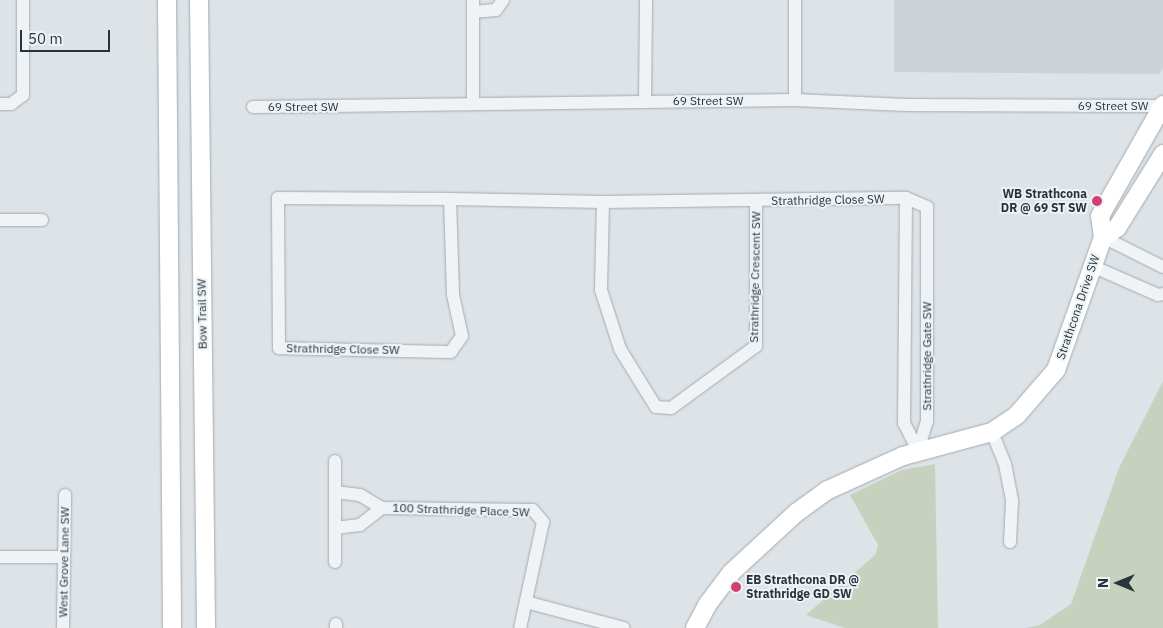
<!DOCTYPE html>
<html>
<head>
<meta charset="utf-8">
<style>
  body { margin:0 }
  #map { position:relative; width:1163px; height:628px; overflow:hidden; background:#dde3e7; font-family:"IBM Plex Sans",sans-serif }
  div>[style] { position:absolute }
  .built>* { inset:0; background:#cbd3d9 }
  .green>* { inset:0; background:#c7d1be }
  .roads { filter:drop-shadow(0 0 1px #a3abb1) drop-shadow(0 0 1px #a3abb1) }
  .street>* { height:12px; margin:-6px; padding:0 6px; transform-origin:6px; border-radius:6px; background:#f0f3f6 }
  .secondary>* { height:18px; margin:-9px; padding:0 9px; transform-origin:9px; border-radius:9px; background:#fff }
  .dots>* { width:14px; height:14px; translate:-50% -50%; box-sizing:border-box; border:2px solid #edf2f5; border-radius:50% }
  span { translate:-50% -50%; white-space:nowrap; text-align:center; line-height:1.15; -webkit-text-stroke:4px #edf2f5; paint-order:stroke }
  .street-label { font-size:12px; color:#27343e }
  .poi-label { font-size:12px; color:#27343e; font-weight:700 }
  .right { translate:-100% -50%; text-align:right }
  .left { translate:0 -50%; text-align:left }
  .north { position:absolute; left:1093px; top:558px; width:50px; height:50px; -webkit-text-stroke:4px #edf2f5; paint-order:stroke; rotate:270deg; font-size:14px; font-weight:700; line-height:20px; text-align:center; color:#27343e }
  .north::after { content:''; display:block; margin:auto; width:18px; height:22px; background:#27343e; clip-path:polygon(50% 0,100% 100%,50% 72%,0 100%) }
  .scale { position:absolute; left:20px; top:30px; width:90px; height:22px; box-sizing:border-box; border:2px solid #27343e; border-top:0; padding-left:6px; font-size:15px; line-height:18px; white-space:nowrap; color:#27343e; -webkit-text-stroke:4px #edf2f5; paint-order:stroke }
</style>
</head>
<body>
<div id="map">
  <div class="built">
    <i style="clip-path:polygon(894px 0,1163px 0,1163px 68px,1159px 74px,894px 72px)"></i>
  </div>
  <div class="green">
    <i style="clip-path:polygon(1163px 381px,1163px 628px,1026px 628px,1040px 625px,1071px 604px,1119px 468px)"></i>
    <i style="clip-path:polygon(935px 464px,938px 628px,845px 628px,806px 615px,876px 554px,878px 545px,850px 495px,902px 470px)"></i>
  </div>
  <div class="roads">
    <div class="street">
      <i style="left:795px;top:0;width:100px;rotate:90deg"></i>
      <i style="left:473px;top:12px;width:23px;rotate:-5deg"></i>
      <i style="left:496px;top:10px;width:12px;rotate:-55deg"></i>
      <i style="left:645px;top:102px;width:102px;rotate:-89.4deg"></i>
      <i style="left:473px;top:103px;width:103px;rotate:-90deg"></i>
      <i style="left:0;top:104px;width:11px"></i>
      <i style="left:11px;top:104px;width:15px;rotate:-37deg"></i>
      <i style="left:23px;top:95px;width:95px;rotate:-90deg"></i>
      <i style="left:253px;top:107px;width:542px;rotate:-0.74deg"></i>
      <i style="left:795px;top:100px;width:110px;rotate:2.6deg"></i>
      <i style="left:905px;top:105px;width:258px;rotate:0.2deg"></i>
      <i style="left:278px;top:198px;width:172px;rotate:0.3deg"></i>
      <i style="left:450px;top:199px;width:96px;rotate:88.2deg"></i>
      <i style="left:453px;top:295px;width:42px;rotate:77.6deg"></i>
      <i style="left:462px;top:336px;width:19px;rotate:125deg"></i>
      <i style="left:451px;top:352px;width:172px;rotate:-178.7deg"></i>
      <i style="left:279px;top:348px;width:150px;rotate:-90.4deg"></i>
      <i style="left:906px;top:198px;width:225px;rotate:90.5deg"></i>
      <i style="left:904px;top:423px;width:31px;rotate:63deg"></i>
      <i style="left:450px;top:199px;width:153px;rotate:1.1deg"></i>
      <i style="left:603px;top:202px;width:303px;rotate:-0.8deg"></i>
      <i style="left:906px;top:198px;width:23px;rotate:23deg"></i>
      <i style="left:927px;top:207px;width:214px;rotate:90deg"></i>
      <i style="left:927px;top:421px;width:31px;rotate:107deg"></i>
      <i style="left:603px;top:202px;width:88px;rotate:91.3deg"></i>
      <i style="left:601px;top:290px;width:62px;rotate:72.1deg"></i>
      <i style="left:620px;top:349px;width:68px;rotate:58.2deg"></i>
      <i style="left:656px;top:407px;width:15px;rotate:4deg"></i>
      <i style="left:671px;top:408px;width:105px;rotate:-36.1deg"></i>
      <i style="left:756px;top:346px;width:145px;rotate:-90deg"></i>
      <i style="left:0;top:220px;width:42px"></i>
      <i style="left:1103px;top:237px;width:67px;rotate:26.6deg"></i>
      <i style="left:1092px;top:266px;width:72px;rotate:23.7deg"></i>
      <i style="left:1158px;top:295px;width:5px;rotate:-11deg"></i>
      <i style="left:992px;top:432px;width:35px;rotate:68deg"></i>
      <i style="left:1005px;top:464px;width:38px;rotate:79deg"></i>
      <i style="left:1012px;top:501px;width:41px;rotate:92.8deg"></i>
      <i style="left:335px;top:492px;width:25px;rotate:7deg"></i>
      <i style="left:360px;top:495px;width:26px;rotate:31deg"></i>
      <i style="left:382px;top:508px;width:151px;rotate:0.8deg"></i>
      <i style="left:533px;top:510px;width:16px;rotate:50deg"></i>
      <i style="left:543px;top:522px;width:108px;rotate:102.2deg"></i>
      <i style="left:335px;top:528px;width:25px;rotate:-7deg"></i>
      <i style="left:360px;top:525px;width:28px;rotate:-38deg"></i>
      <i style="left:0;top:557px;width:63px"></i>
      <i style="left:335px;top:562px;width:101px;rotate:-90deg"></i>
      <i style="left:526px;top:602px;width:101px;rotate:14.9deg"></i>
      <i style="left:63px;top:628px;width:133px;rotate:-89.1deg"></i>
      <i style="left:336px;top:628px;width:4px;rotate:-90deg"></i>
    </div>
    <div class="secondary">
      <i style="left:167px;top:0;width:628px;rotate:89.54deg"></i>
      <i style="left:199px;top:0;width:628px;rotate:89.36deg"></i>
      <i style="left:1103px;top:237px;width:17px;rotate:-33deg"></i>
      <i style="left:1117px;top:228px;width:87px;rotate:-58.1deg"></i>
      <i style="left:695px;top:628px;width:26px;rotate:-62deg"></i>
      <i style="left:707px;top:605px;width:41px;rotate:-52.9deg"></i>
      <i style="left:732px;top:572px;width:87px;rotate:-42.7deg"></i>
      <i style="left:796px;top:513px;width:39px;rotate:-36deg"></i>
      <i style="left:828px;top:490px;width:82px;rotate:-24.4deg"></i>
      <i style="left:903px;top:456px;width:92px;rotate:-15.1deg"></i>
      <i style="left:992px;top:432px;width:30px;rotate:-34deg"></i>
      <i style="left:1017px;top:415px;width:60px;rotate:-49.1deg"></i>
      <i style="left:1056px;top:370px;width:141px;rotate:-70.5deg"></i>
      <i style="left:1103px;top:237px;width:21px;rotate:-98deg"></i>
      <i style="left:1100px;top:216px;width:128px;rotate:-60.4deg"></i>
    </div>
  </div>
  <div class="dots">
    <i style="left:1097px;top:201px;background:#ce4173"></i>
    <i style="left:736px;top:587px;background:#ce4173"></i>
  </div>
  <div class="street-label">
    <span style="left:708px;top:101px">69 Street SW</span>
    <span style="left:1113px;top:106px">69 Street SW</span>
    <span style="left:303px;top:107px">69 Street SW</span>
    <span style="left:828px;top:200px;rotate:-1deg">Strathridge Close SW</span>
    <span style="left:755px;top:277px;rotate:-89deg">Strathridge Crescent SW</span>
    <span style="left:1078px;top:307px;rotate:-71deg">Strathcona Drive SW</span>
    <span style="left:202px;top:314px;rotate:-91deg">Bow Trail SW</span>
    <span style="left:343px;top:349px;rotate:1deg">Strathridge Close SW</span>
    <span style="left:927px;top:356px;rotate:-90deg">Strathridge Gate SW</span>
    <span style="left:461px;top:510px;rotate:2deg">100 Strathridge Place SW</span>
    <span style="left:64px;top:562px;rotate:-89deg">West Grove Lane SW</span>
  </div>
  <div class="poi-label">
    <span class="right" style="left:1087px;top:201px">WB Strathcona<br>DR @ 69 ST SW</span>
    <span class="left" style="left:746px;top:587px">EB Strathcona DR @<br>Strathridge GD SW</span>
  </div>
  <div class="north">N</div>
  <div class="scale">50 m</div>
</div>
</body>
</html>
